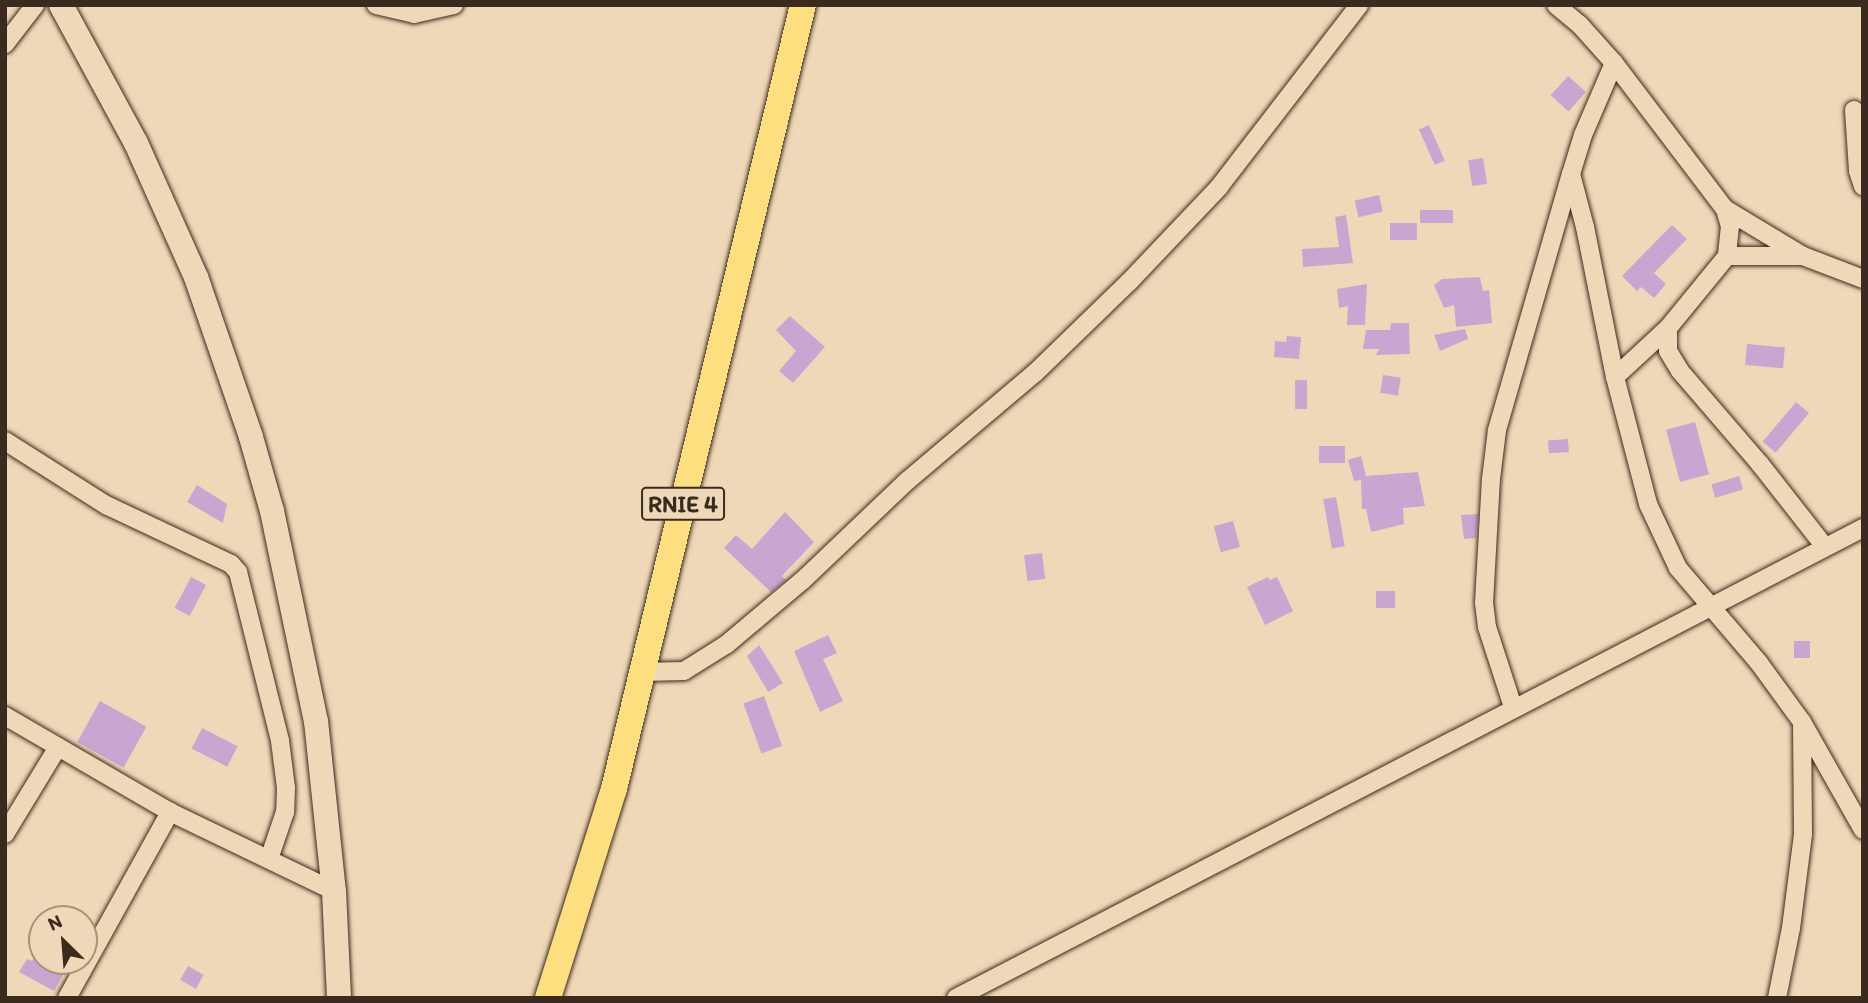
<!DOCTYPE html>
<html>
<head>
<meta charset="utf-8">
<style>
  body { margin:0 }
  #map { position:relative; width:1868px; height:1003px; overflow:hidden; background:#efd8b7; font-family:Itim,sans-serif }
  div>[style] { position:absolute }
  .building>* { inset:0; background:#c7a7d2; transform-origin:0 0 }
  .roads { filter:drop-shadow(0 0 2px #3b2a1e) drop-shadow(0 0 2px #3b2a1e) }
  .minor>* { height:18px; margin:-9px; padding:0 9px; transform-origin:9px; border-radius:9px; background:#efd8b7 }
  .secondary>* { height:24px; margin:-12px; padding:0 12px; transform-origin:12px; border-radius:12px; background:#efd8b7 }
  .primary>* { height:26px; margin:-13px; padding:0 13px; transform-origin:13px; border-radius:13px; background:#fddf80 }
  span { translate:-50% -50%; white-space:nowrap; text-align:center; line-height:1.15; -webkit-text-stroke:6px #efd8b7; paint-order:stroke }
  .shield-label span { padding:2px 5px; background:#efd8b7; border:2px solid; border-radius:5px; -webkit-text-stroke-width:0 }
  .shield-label { font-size:23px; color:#3b2a1e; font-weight:700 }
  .frame { position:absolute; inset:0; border:7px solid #3b2a1e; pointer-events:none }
  .north { position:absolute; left:28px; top:905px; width:70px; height:70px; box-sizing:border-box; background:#efd8b7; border:2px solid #a7927a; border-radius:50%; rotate:335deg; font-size:19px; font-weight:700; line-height:28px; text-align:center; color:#3b2a1e }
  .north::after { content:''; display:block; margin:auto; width:24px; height:32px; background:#3b2a1e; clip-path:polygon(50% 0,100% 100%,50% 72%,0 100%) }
</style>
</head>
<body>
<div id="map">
  <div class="building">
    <i style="left:1568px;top:76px;width:24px;height:26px;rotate:42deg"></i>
    <i style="left:1429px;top:125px;width:39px;height:11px;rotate:66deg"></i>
    <i style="left:1483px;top:158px;width:26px;height:15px;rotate:81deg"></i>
    <i style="left:1379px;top:195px;width:17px;height:25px;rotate:77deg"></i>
    <i style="left:1420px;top:210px;width:33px;height:13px"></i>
    <i style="clip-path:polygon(1346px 215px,1353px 263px,1303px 267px,1302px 249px,1339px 247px,1335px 217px)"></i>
    <i style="left:1390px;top:223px;width:27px;height:17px"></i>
    <i style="clip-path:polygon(1672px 225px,1687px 239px,1654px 273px,1666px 284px,1654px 298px,1641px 287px,1637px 291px,1622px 276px)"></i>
    <i style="clip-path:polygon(1480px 277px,1483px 291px,1489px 290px,1492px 323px,1456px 327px,1454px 305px,1444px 308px,1434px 285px,1442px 279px)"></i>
    <i style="clip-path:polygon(1367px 284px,1365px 325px,1347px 325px,1348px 306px,1339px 308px,1337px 289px)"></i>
    <i style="clip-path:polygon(790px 316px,825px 347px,793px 383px,779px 371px,796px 351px,776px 330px)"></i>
    <i style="clip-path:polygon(1391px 323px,1409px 323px,1410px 354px,1376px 355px,1379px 349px,1363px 349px,1366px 330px,1390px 330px)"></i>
    <i style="clip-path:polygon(1465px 329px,1468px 339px,1440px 351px,1434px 335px)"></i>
    <i style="clip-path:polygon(1287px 336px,1301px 337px,1299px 359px,1274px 357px,1275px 341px,1286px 342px)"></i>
    <i style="left:1747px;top:344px;width:38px;height:21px;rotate:5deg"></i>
    <i style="left:1383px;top:375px;width:18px;height:18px;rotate:9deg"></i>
    <i style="left:1295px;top:380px;width:12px;height:29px"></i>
    <i style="left:1796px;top:402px;width:17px;height:52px;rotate:40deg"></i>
    <i style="left:1695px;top:422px;width:54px;height:30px;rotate:75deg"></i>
    <i style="left:1568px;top:439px;width:13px;height:20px;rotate:86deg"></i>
    <i style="left:1319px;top:446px;width:26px;height:17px"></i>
    <i style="clip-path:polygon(1361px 456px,1366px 476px,1418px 472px,1425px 506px,1403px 508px,1404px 524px,1371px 532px,1366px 509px,1362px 509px,1361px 480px,1354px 481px,1348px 460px)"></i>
    <i style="left:1739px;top:476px;width:14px;height:29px;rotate:73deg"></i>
    <i style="clip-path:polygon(197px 485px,227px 504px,223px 523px,187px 502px)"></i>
    <i style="left:1336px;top:497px;width:50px;height:13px;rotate:80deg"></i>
    <i style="clip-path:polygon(785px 512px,814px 542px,782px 576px,786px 580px,771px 592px,724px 548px,736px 535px,752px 549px)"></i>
    <i style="clip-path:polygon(1478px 514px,1476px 538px,1464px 539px,1461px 515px)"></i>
    <i style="left:1233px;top:521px;width:27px;height:20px;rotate:75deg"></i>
    <i style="left:1042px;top:553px;width:26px;height:18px;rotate:83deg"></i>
    <i style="left:191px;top:577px;width:17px;height:35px;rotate:28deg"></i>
    <i style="clip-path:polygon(1268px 577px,1270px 580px,1277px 577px,1293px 611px,1265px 625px,1247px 587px)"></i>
    <i style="left:1376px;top:591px;width:19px;height:17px"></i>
    <i style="clip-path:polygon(828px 635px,837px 653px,823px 659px,843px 701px,820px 712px,794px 651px)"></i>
    <i style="left:1810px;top:641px;width:17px;height:16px;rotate:90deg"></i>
    <i style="clip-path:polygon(759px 645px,783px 683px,768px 692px,747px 656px)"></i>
    <i style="left:764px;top:696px;width:53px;height:22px;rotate:70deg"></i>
    <i style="left:100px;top:701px;width:53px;height:47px;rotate:29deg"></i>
    <i style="left:202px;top:728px;width:40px;height:23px;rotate:27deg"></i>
    <i style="clip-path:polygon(42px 943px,42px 961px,71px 961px,54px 991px,19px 972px,27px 959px,32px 961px)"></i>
    <i style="left:188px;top:966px;width:18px;height:16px;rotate:29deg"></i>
  </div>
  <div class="roads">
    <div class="minor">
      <i style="left:376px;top:5px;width:39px;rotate:13deg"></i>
      <i style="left:414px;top:14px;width:41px;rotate:-12.7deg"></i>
      <i style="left:1556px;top:5px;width:31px;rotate:40deg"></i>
      <i style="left:1580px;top:25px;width:51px;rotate:48.2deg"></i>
      <i style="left:1614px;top:63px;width:183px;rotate:52.8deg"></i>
      <i style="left:1725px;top:209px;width:18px;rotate:74deg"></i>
      <i style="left:1730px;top:226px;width:30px;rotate:96deg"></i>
      <i style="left:1727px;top:256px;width:93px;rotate:129.3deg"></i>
      <i style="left:1668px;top:328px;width:23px;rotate:90deg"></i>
      <i style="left:1668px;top:351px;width:23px;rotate:59deg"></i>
      <i style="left:1680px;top:371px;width:123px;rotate:49.3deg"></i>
      <i style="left:1760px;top:464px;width:105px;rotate:51.9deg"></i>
      <i style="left:5px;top:44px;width:49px;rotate:-52.4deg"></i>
      <i style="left:1614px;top:63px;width:78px;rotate:113.3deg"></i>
      <i style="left:1583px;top:135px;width:41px;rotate:107.1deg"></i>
      <i style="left:1571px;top:174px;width:55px;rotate:75.2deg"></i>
      <i style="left:1585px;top:227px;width:153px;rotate:78.7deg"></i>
      <i style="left:1615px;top:377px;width:131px;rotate:75.4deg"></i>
      <i style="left:1648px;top:504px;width:71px;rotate:64.9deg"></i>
      <i style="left:1678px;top:568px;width:125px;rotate:49.5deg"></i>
      <i style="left:1759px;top:663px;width:73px;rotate:53.9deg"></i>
      <i style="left:1802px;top:722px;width:124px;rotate:60.5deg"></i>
      <i style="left:1854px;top:110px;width:61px;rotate:86.2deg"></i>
      <i style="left:1858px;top:171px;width:16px;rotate:72deg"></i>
      <i style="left:1725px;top:209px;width:91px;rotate:31.1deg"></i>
      <i style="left:1727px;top:256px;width:76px"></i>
      <i style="left:1803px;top:256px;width:64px;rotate:21deg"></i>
      <i style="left:1615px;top:377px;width:72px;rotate:-42.8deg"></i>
      <i style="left:5px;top:441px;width:120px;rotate:32.4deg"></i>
      <i style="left:106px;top:505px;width:138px;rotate:25.3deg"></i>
      <i style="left:231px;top:564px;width:11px;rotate:49deg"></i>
      <i style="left:238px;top:572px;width:174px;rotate:76deg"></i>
      <i style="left:280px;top:741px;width:47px;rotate:82.7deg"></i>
      <i style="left:286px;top:788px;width:24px;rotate:92deg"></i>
      <i style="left:285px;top:812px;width:50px;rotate:108.8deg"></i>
      <i style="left:643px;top:672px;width:41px;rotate:-1.4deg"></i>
      <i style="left:684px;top:671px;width:51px;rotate:-32.1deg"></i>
      <i style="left:727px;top:644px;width:99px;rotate:-40.1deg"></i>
      <i style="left:803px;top:580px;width:144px;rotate:-43.6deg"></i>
      <i style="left:907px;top:481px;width:167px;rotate:-40.2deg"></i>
      <i style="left:1035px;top:373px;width:131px;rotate:-44.1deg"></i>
      <i style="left:1129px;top:282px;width:131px;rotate:-46.5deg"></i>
      <i style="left:1219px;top:187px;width:230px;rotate:-52.4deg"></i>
      <i style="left:1513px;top:707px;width:84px;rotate:-108deg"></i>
      <i style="left:1487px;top:627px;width:24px;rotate:-97deg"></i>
      <i style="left:1484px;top:603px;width:124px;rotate:-86.8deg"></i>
      <i style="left:1491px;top:479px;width:49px;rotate:-83deg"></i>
      <i style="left:1497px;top:430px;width:266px;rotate:-73.9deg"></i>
      <i style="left:5px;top:716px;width:191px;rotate:30.2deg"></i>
      <i style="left:170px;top:812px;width:182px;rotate:25.7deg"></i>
      <i style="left:5px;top:834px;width:102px;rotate:-58.7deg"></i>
      <i style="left:67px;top:998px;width:213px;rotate:-61deg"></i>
      <i style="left:956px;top:998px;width:1022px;rotate:-27.39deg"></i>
      <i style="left:1777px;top:998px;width:71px;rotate:-78.7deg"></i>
      <i style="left:1791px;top:928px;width:95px;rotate:-82.7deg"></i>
      <i style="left:1803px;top:834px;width:108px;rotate:-90.5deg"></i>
    </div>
    <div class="secondary">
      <i style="left:61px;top:5px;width:157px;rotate:61.5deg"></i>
      <i style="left:136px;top:143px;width:147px;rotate:65.9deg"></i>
      <i style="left:196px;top:277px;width:169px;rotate:71deg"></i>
      <i style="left:251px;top:437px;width:77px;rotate:74.2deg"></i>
      <i style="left:272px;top:511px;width:215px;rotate:78.2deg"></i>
      <i style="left:316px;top:721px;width:171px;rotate:84deg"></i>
      <i style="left:334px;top:891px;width:107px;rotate:87.3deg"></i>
    </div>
    <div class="primary">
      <i style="left:548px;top:998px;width:219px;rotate:-72.5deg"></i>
      <i style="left:614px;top:789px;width:806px;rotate:-76.45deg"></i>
    </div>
  </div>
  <div class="shield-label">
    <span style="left:683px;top:504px">RNIE 4</span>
  </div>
  <div class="frame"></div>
  <div class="north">N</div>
</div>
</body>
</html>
